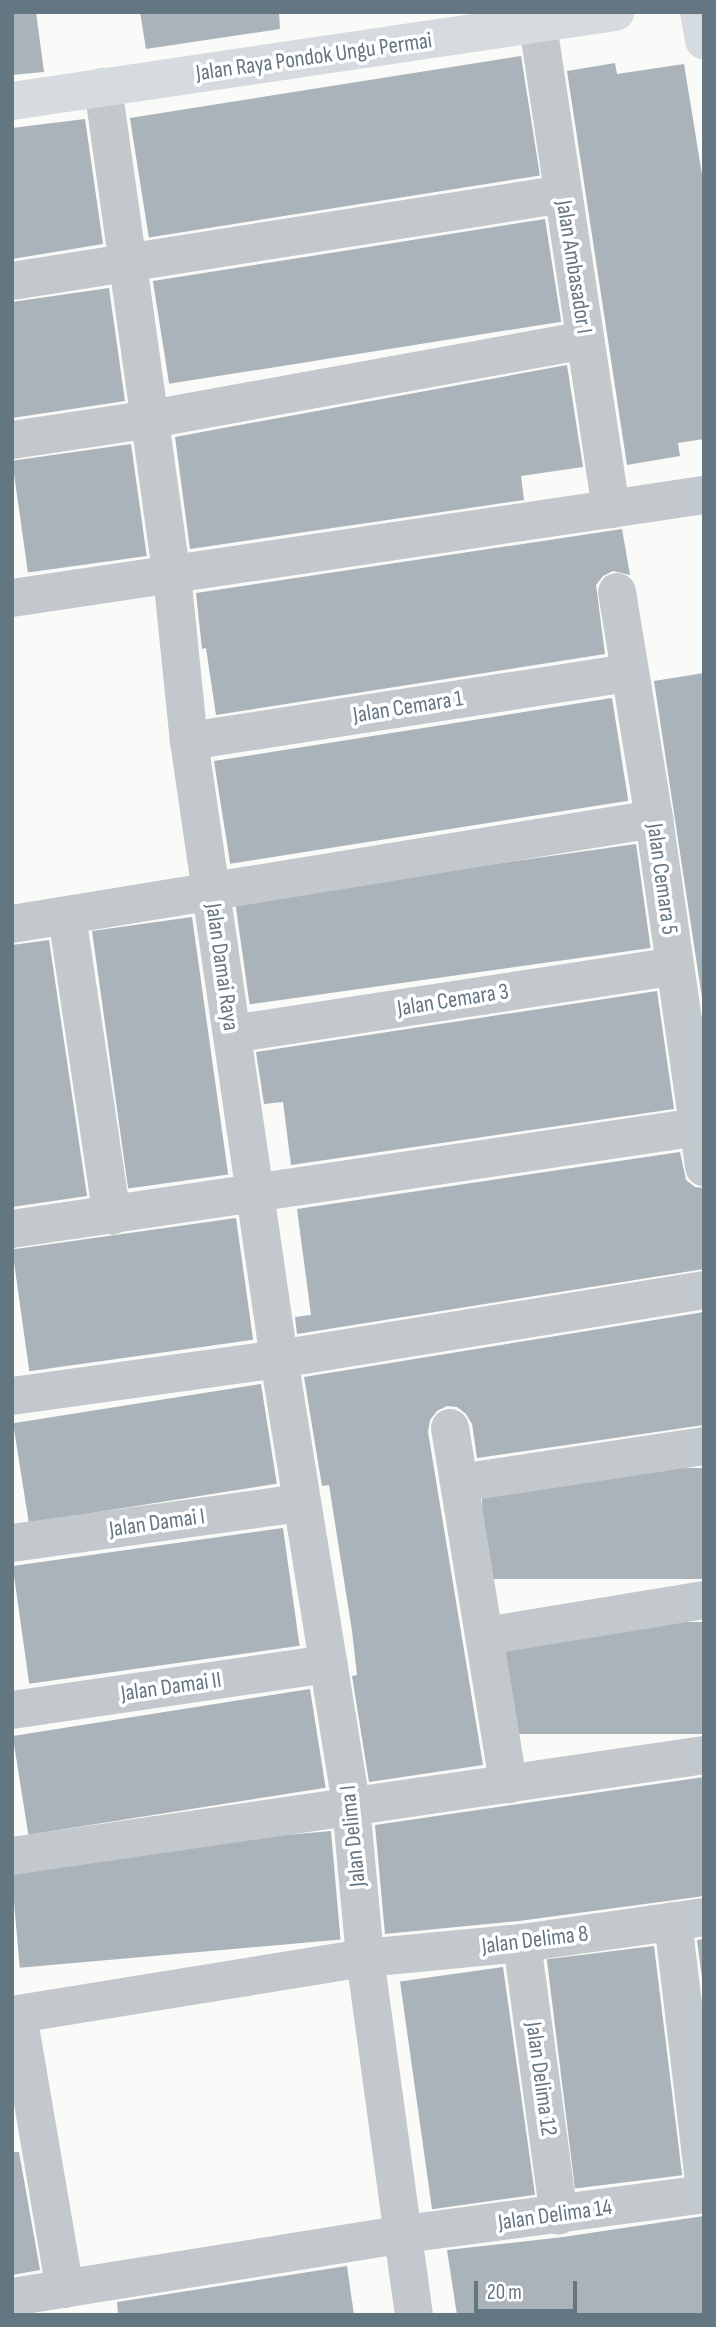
<!DOCTYPE html>
<html>
<head>
<meta charset="utf-8">
<style>
  body { margin:0 }
  #map { position:relative; width:716px; height:2327px; overflow:hidden; background:#fafaf8; font-family:"Sofia Sans Condensed",sans-serif }
  div>[style] { position:absolute }
  .building>* { inset:0; background:#aab3b9; transform-origin:0 0 }
  .street>* { height:38px; margin:-19px; padding:0 19px; transform-origin:19px; border-radius:19px; background:#c3c8cc }
  .secondary>* { height:38px; margin:-19px; padding:0 19px; transform-origin:19px; border-radius:19px; background:#d6dbdf }
  span { translate:-50% -50%; white-space:nowrap; text-align:center; line-height:1.15; -webkit-text-stroke:7px #fff; paint-order:stroke }
  .street-label { font-size:23px; color:#657683 }
  .frame { position:absolute; inset:0; border:14px solid #657683; pointer-events:none }
  .scale { position:absolute; left:474px; top:2281px; width:103px; height:32px; box-sizing:border-box; border:4px solid #657683; border-top:0; padding-left:9px; font-size:21px; line-height:24px; white-space:nowrap; color:#657683; -webkit-text-stroke:5px #fff; paint-order:stroke }
</style>
</head>
<body>
<div id="map">
  <div class="building">
    <i style="clip-path:polygon(12px 12px,36px 12px,44px 72px,12px 75px)"></i>
    <i style="clip-path:polygon(140px 12px,279px 12px,280px 29px,146px 49px)"></i>
    <i style="left:521px;top:56px;width:121px;height:396px;rotate:81deg"></i>
    <i style="clip-path:polygon(615px 63px,617px 74px,684px 64px,704px 187px,704px 439px,678px 443px,680px 456px,627px 465px,567px 71px)"></i>
    <i style="clip-path:polygon(85px 119px,103px 244px,12px 259px,12px 128px)"></i>
    <i style="left:545px;top:219px;width:104px;height:397px;rotate:81deg"></i>
    <i style="clip-path:polygon(109px 288px,125px 401px,12px 418px,12px 302px)"></i>
    <i style="clip-path:polygon(567px 365px,583px 467px,521px 476px,524px 500px,190px 549px,175px 437px)"></i>
    <i style="left:131px;top:444px;width:113px;height:120px;rotate:82deg"></i>
    <i style="clip-path:polygon(622px 529px,630px 575px,613px 571px,603px 576px,596px 585px,605px 654px,216px 715px,206px 648px,202px 649px,196px 593px)"></i>
    <i style="clip-path:polygon(704px 673px,704px 1011px,654px 681px)"></i>
    <i style="left:612px;top:698px;width:104px;height:403px;rotate:81deg"></i>
    <i style="left:636px;top:844px;width:105px;height:405px;rotate:82deg"></i>
    <i style="left:192px;top:917px;width:260px;height:101px;rotate:82deg"></i>
    <i style="clip-path:polygon(49px 940px,87px 1196px,12px 1207px,12px 945px)"></i>
    <i style="clip-path:polygon(657px 991px,674px 1109px,291px 1165px,283px 1102px,264px 1104px,256px 1052px)"></i>
    <i style="clip-path:polygon(680px 1152px,686px 1180px,695px 1187px,704px 1188px,704px 1269px,297px 1334px,295px 1317px,311px 1315px,297px 1209px)"></i>
    <i style="left:236px;top:1218px;width:123px;height:226px;rotate:82deg"></i>
    <i style="clip-path:polygon(704px 1312px,704px 1425px,477px 1458px,472px 1424px,466px 1414px,457px 1407px,447px 1406px,437px 1411px,430px 1420px,428px 1432px,483px 1765px,369px 1782px,352px 1676px,357px 1675px,352px 1631px,329px 1485px,322px 1486px,304px 1377px)"></i>
    <i style="left:261px;top:1384px;width:101px;height:251px;rotate:81deg"></i>
    <i style="left:704px;top:1468px;width:111px;height:222px;rotate:90deg"></i>
    <i style="left:283px;top:1528px;width:119px;height:273px;rotate:82deg"></i>
    <i style="left:704px;top:1622px;width:112px;height:198px;rotate:90deg"></i>
    <i style="left:310px;top:1689px;width:100px;height:301px;rotate:81deg"></i>
    <i style="clip-path:polygon(704px 1777px,704px 1896px,519px 1921px,385px 1934px,375px 1825px)"></i>
    <i style="left:331px;top:1831px;width:109px;height:322px;rotate:85deg"></i>
    <i style="clip-path:polygon(704px 1939px,704px 1994px,697px 1940px)"></i>
    <i style="left:654px;top:1946px;width:231px;height:108px;rotate:83deg"></i>
    <i style="left:503px;top:1967px;width:230px;height:104px;rotate:82deg"></i>
    <i style="clip-path:polygon(12px 2152px,19px 2152px,40px 2270px,12px 2275px)"></i>
    <i style="clip-path:polygon(704px 2216px,704px 2315px,457px 2315px,447px 2250px,563px 2237px)"></i>
    <i style="clip-path:polygon(347px 2266px,354px 2315px,118px 2315px,117px 2302px)"></i>
  </div>
  <div class="street">
    <i style="left:536px;top:12px;width:503px;rotate:81.42deg"></i>
    <i style="left:103px;top:87px;width:493px;rotate:82deg"></i>
    <i style="left:172px;top:575px;width:167px;rotate:84.2deg"></i>
    <i style="left:189px;top:741px;width:625px;rotate:81.71deg"></i>
    <i style="left:279px;top:1359px;width:453px;rotate:80.8deg"></i>
    <i style="left:351px;top:1806px;width:153px;rotate:84.7deg"></i>
    <i style="left:365px;top:1958px;width:360px;rotate:82.2deg"></i>
    <i style="left:12px;top:281px;width:558px;rotate:-8.97deg"></i>
    <i style="left:12px;top:440px;width:141px;rotate:-8.6deg"></i>
    <i style="left:151px;top:419px;width:441px;rotate:-10.3deg"></i>
    <i style="left:617px;top:592px;width:230px;rotate:80.7deg"></i>
    <i style="left:654px;top:819px;width:352px;rotate:81.8deg"></i>
    <i style="left:12px;top:598px;width:700px;rotate:-8.47deg"></i>
    <i style="left:189px;top:741px;width:444px;rotate:-8.8deg"></i>
    <i style="left:67px;top:916px;width:303px;rotate:81.5deg"></i>
    <i style="left:12px;top:924px;width:651px;rotate:-9.29deg"></i>
    <i style="left:232px;top:1034px;width:447px;rotate:-8.7deg"></i>
    <i style="left:12px;top:1229px;width:694px;rotate:-8.46deg"></i>
    <i style="left:12px;top:1396px;width:270px;rotate:-7.9deg"></i>
    <i style="left:279px;top:1359px;width:431px;rotate:-9.2deg"></i>
    <i style="left:450px;top:1428px;width:361px;rotate:80.7deg"></i>
    <i style="left:460px;top:1483px;width:247px;rotate:-8.6deg"></i>
    <i style="left:12px;top:1543px;width:292px;rotate:-7.9deg"></i>
    <i style="left:486px;top:1636px;width:221px;rotate:-9.4deg"></i>
    <i style="left:12px;top:1710px;width:320px;rotate:-8.3deg"></i>
    <i style="left:12px;top:1856px;width:699px;rotate:-8.3deg"></i>
    <i style="left:673px;top:1921px;width:262px;rotate:83.2deg"></i>
    <i style="left:522px;top:1943px;width:275px;rotate:82.3deg"></i>
    <i style="left:12px;top:2015px;width:358px;rotate:-9.2deg"></i>
    <i style="left:365px;top:1958px;width:158px;rotate:-5.5deg"></i>
    <i style="left:522px;top:1943px;width:184px;rotate:-8.1deg"></i>
    <i style="left:18px;top:2015px;width:278px;rotate:80.3deg"></i>
    <i style="left:12px;top:2297px;width:398px;rotate:-9.1deg"></i>
    <i style="left:405px;top:2234px;width:302px;rotate:-7.6deg"></i>
  </div>
  <div class="secondary">
    <i style="left:699px;top:12px;width:29px;rotate:80deg"></i>
    <i style="left:12px;top:101px;width:610px;rotate:-8.4deg"></i>
  </div>
  <div class="street-label">
    <span style="left:314px;top:57px;rotate:-8deg">Jalan Raya Pondok Ungu Permai</span>
    <span style="left:574px;top:267px;rotate:81deg">Jalan Ambasador I</span>
    <span style="left:408px;top:707px;rotate:-9deg">Jalan Cemara 1</span>
    <span style="left:662px;top:879px;rotate:82deg">Jalan Cemara 5</span>
    <span style="left:222px;top:967px;rotate:82deg">Jalan Damai Raya</span>
    <span style="left:453px;top:1000px;rotate:-9deg">Jalan Cemara 3</span>
    <span style="left:157px;top:1523px;rotate:-8deg">Jalan Damai I</span>
    <span style="left:171px;top:1687px;rotate:-8deg">Jalan Damai II</span>
    <span style="left:353px;top:1836px;rotate:-96deg">Jalan Delima I</span>
    <span style="left:535px;top:1940px;rotate:-7deg">Jalan Delima 8</span>
    <span style="left:541px;top:2079px;rotate:82deg">Jalan Delima 12</span>
    <span style="left:555px;top:2215px;rotate:-8deg">Jalan Delima 14</span>
  </div>
  <div class="frame"></div>
  <div class="scale">20 m</div>
</div>
</body>
</html>
